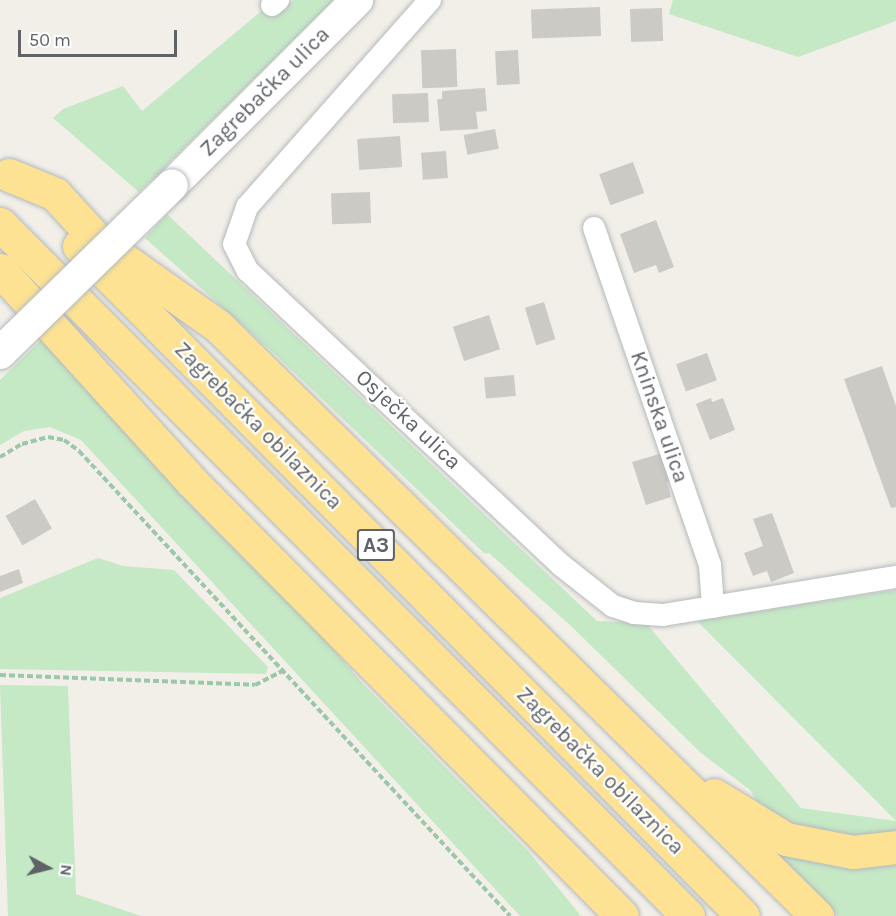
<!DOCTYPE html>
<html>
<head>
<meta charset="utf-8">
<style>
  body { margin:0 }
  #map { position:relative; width:896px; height:916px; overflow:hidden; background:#f1efe8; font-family:Karla,sans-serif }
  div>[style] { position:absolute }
  .green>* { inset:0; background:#c5e8c5 }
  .building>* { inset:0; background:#cccac5; transform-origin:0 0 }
  .path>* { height:4px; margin-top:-2px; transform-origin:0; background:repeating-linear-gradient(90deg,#9cc7a9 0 6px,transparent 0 9px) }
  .roads { filter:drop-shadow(0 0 2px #b5b8bc) drop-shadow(0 0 2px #b5b8bc) }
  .street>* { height:22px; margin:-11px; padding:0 11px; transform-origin:11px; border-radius:11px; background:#fff }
  .secondary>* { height:32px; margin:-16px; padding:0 16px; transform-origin:16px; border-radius:16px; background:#fff }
  .highway>* { height:33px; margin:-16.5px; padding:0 16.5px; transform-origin:16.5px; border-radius:16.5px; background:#fde293 }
  .bridges { filter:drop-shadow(0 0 2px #b6babf) drop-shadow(0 0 2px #b6babf) }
  .secondary-bridge>* { height:32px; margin:-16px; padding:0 16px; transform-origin:16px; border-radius:16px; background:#fff }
  span { translate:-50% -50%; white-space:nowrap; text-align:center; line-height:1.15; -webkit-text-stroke:4.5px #fff; paint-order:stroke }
  .shield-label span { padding:2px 4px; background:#fff; border:2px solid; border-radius:4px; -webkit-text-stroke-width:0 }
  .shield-label { font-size:21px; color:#5f6368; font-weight:700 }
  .street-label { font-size:22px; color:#5f6368 }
  .north { position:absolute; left:18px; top:838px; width:60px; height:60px; -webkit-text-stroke:4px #fff; paint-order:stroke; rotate:97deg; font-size:16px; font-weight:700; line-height:24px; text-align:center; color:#5f6368 }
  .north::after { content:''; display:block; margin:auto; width:21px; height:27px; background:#5f6368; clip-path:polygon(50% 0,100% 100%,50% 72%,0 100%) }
  .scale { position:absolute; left:18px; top:30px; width:159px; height:27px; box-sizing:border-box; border:3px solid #5f6368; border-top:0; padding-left:8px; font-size:18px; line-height:21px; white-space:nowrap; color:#5f6368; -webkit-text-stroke:4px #fff; paint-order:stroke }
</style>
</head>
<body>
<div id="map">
  <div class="green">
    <i style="clip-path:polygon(294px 0,334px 0,139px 192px,53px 118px,63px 109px,123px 86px,142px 111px,265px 8px,272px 18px)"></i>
    <i style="clip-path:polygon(673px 0,896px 0,896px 21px,798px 57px,669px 14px)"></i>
    <i style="clip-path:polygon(167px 214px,597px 621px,646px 623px,801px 808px,896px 821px,697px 621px,896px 590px,896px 832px,844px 836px,806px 829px,764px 813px,750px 790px,701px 753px,570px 625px,489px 553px,485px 554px,278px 357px,145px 238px)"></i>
    <i style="clip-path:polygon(45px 336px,302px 612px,363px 684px,529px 852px,581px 916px,520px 916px,81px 440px,50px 427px,24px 431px,0 445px,0 380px)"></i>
    <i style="clip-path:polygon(98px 558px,123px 566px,174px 570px,268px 667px,266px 674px,0 669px,0 598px)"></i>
    <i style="clip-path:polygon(0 685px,68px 686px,76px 894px,141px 916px,8px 916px)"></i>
    <i style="clip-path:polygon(768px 849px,896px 858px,896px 916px,838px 916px)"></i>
  </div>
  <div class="building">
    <i style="left:600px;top:7px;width:29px;height:69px;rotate:88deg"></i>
    <i style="left:662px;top:8px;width:33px;height:32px;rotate:88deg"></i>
    <i style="left:456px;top:49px;width:38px;height:35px;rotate:88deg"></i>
    <i style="left:518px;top:50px;width:34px;height:23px;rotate:87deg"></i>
    <i style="clip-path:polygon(485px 88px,487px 111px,476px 112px,478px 129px,440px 131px,437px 99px,442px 99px,442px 91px)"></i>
    <i style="left:428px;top:93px;width:29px;height:36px;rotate:88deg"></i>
    <i style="left:495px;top:129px;width:20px;height:32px;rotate:79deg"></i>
    <i style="left:400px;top:136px;width:31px;height:43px;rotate:86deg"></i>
    <i style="left:446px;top:151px;width:27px;height:25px;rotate:86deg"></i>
    <i style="left:633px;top:162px;width:33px;height:36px;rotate:70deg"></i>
    <i style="left:370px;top:192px;width:31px;height:39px;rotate:88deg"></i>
    <i style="clip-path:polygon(656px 220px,674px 267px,659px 273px,656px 265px,634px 273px,620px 234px)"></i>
    <i style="left:544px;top:302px;width:39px;height:20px;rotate:73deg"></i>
    <i style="left:489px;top:315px;width:36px;height:38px;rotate:72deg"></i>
    <i style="left:707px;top:353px;width:29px;height:33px;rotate:70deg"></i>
    <i style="clip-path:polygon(882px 366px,896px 406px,896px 507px,891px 508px,844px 379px)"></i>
    <i style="left:514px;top:375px;width:21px;height:30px;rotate:85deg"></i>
    <i style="clip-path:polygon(711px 398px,712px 402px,723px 398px,735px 430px,710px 440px,696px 404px)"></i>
    <i style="clip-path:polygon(666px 452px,675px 480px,667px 482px,671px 497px,646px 505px,632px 462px)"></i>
    <i style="left:35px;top:499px;width:34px;height:34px;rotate:60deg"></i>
    <i style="clip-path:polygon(772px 513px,794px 573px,771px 582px,767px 571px,753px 576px,744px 553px,763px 546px,753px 519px)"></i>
    <i style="clip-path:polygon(19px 569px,23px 583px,0 592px,0 576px)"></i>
  </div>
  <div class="path">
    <i style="left:0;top:457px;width:26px;rotate:-31deg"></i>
    <i style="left:22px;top:444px;width:27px;rotate:-15deg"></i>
    <i style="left:48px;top:437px;width:16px;rotate:11deg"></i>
    <i style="left:64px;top:440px;width:19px;rotate:36deg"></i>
    <i style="left:79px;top:451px;width:634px;rotate:47.17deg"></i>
    <i style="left:0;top:675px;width:255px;rotate:2.2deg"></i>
    <i style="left:255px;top:685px;width:30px;rotate:-27deg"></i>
  </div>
  <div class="roads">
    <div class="street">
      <i style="left:430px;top:0;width:276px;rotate:131.5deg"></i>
      <i style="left:247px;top:207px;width:39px;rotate:109deg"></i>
      <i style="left:234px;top:244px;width:30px;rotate:63deg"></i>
      <i style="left:248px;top:271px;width:429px;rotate:43.2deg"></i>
      <i style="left:561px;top:565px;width:66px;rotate:38.3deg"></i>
      <i style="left:613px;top:606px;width:22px;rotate:18deg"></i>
      <i style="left:634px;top:613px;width:29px;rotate:4deg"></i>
      <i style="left:663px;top:615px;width:236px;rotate:-9.3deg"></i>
      <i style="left:272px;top:5px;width:8px;rotate:-40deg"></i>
      <i style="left:594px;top:228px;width:356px;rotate:71deg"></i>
      <i style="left:710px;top:565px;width:42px;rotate:85.9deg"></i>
    </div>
    <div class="secondary">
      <i style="left:172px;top:185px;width:262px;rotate:-45deg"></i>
    </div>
    <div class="highway">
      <i style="left:9px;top:175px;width:50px;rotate:22.4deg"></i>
      <i style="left:55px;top:194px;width:65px;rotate:47.5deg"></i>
      <i style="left:99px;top:242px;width:146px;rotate:35.2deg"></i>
      <i style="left:218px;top:326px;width:841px;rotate:44.57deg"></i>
      <i style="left:0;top:224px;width:976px;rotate:45.17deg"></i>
      <i style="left:79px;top:246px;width:943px;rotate:45.26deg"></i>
      <i style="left:0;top:270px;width:285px;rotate:47.8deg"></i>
      <i style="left:191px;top:481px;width:612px;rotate:45.26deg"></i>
      <i style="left:714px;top:795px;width:84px;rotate:31.4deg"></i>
      <i style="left:786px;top:839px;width:68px;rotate:11deg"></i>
      <i style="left:853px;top:852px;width:43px;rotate:-6.6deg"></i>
    </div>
  </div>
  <div class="bridges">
    <div class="secondary-bridge">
      <i style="left:0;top:353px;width:240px;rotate:-44.3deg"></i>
    </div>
  </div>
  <div class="shield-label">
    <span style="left:376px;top:545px">A3</span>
  </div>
  <div class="street-label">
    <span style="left:265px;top:92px;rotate:-45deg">Zagrebačka ulica</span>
    <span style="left:659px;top:417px;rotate:71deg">Kninska ulica</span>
    <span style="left:408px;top:420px;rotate:43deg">Osječka ulica</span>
    <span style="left:258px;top:426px;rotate:45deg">Zagrebačka obilaznica</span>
    <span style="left:600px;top:771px;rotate:45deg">Zagrebačka obilaznica</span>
  </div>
  <div class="north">N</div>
  <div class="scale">50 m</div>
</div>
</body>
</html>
